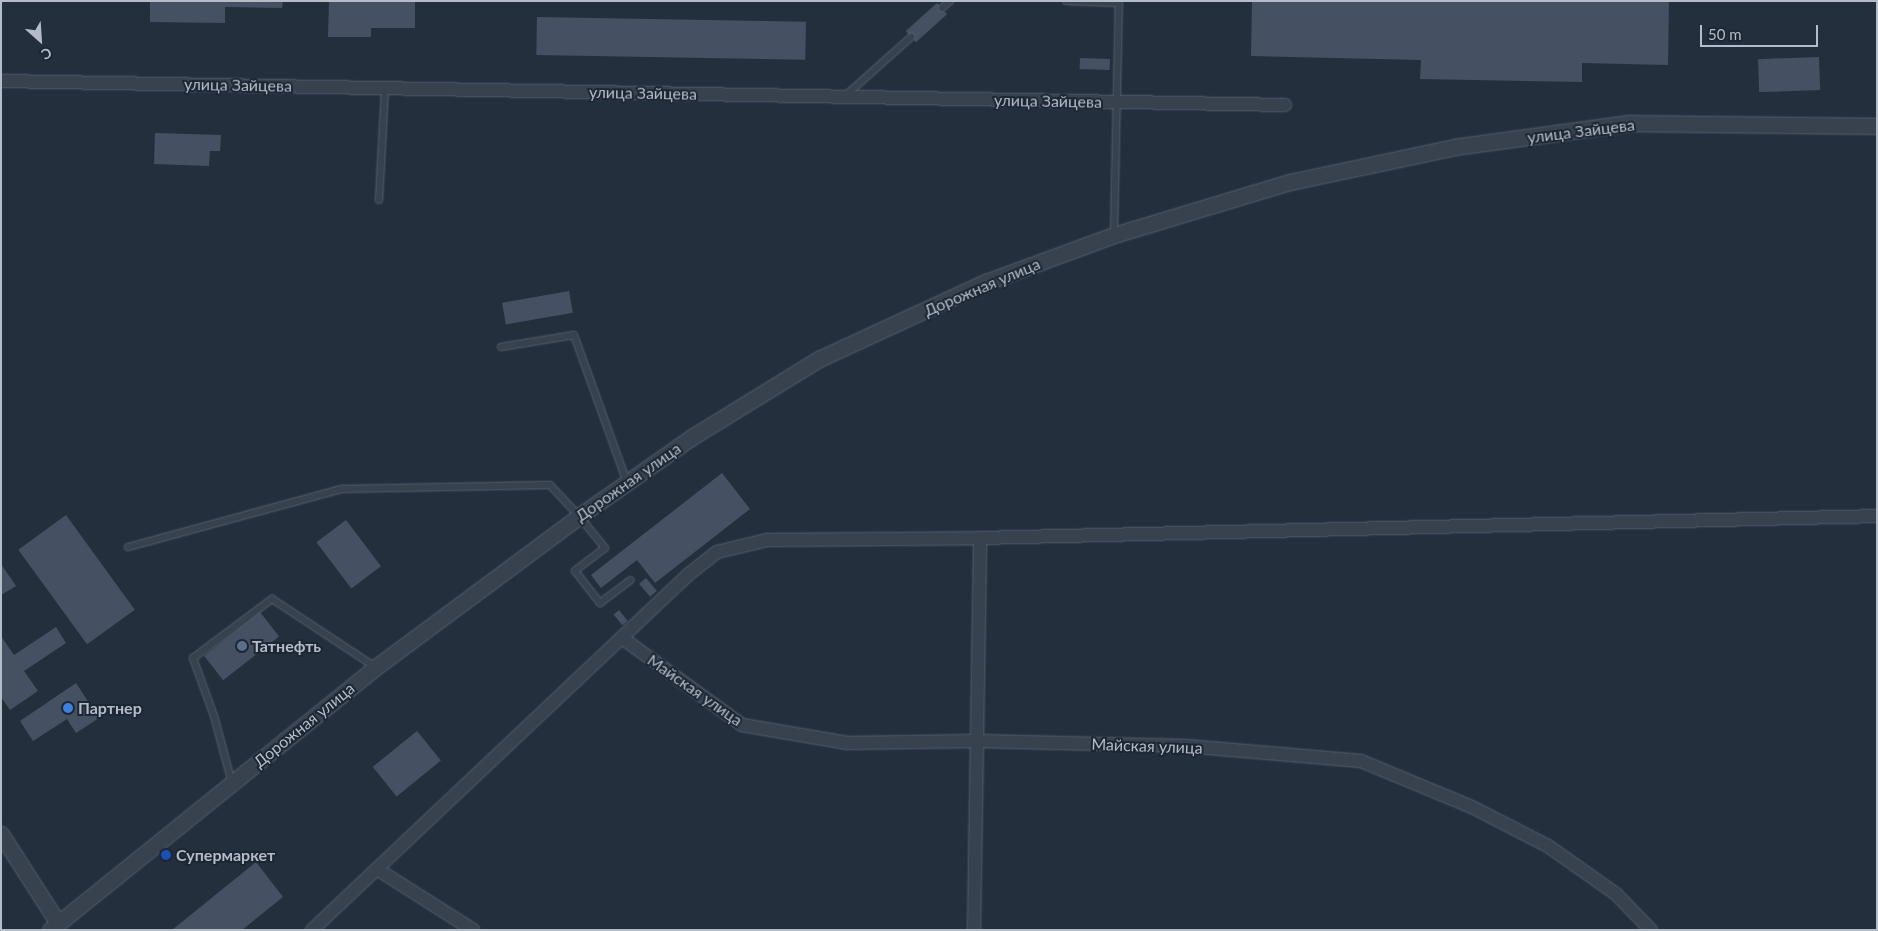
<!DOCTYPE html>
<html>
<head>
<meta charset="utf-8">
<style>
  body { margin:0 }
  #map { position:relative; width:1878px; height:931px; overflow:hidden; background:#242f3e; font-family:Lato,sans-serif }
  div>[style] { position:absolute }
  .building>* { inset:0; background:#455162; transform-origin:0 0 }
  .roads { filter:drop-shadow(0 0 1px #565f6c) drop-shadow(0 0 1px #565f6c) }
  .service>* { height:6px; margin:-3px; padding:0 3px; transform-origin:3px; border-radius:3px; background:#38414e }
  .minor>* { height:12px; margin:-6px; padding:0 6px; transform-origin:6px; border-radius:6px; background:#38414e }
  .tertiary>* { height:15px; margin:-7.5px; padding:0 7.5px; transform-origin:7.5px; border-radius:7.5px; background:#38414e }
  .dots>* { width:14px; height:14px; translate:-50% -50%; box-sizing:border-box; border:2px solid #1d2633; border-radius:50% }
  span { translate:-50% -50%; white-space:nowrap; text-align:center; line-height:1.15; -webkit-text-stroke:4px #1d2633; paint-order:stroke }
  .street-label { font-size:16px; color:#b4bcc9 }
  .poi-label { font-size:16px; color:#b4bcc9; font-weight:700 }
  .left { translate:0 -50%; text-align:left }
  .frame { position:absolute; inset:0; border:2px solid #b4bcc9; pointer-events:none }
  .north { position:absolute; left:15px; top:15px; width:50px; height:50px; -webkit-text-stroke:4px #1d2633; paint-order:stroke; rotate:154deg; font-size:14px; font-weight:700; line-height:20px; text-align:center; color:#b4bcc9 }
  .north::after { content:''; display:block; margin:auto; width:18px; height:22px; background:#b4bcc9; clip-path:polygon(50% 0,100% 100%,50% 72%,0 100%) }
  .scale { position:absolute; left:1700px; top:25px; width:118px; height:22px; box-sizing:border-box; border:2px solid #b4bcc9; border-top:0; padding-left:6px; font-size:15px; line-height:18px; white-space:nowrap; color:#b4bcc9; -webkit-text-stroke:4px #1d2633; paint-order:stroke }
</style>
</head>
<body>
<div id="map">
  <div class="building">
    <i style="clip-path:polygon(150px 1px,283px 1px,282px 8px,225px 7px,225px 23px,150px 22px)"></i>
    <i style="clip-path:polygon(329px 1px,415px 1px,415px 28px,371px 28px,371px 37px,328px 37px)"></i>
    <i style="clip-path:polygon(1252px 1px,1669px 1px,1668px 65px,1582px 63px,1582px 82px,1420px 79px,1421px 60px,1251px 56px)"></i>
    <i style="left:937px;top:3px;width:15px;height:42px;rotate:48deg"></i>
    <i style="left:537px;top:17px;width:269px;height:38px;rotate:1deg"></i>
    <i style="left:1819px;top:57px;width:33px;height:61px;rotate:88deg"></i>
    <i style="left:1080px;top:58px;width:30px;height:11px;rotate:2deg"></i>
    <i style="clip-path:polygon(155px 133px,221px 135px,220px 151px,210px 151px,209px 166px,154px 164px)"></i>
    <i style="left:569px;top:291px;width:22px;height:68px;rotate:80deg"></i>
    <i style="clip-path:polygon(722px 473px,750px 509px,655px 583px,637px 560px,601px 588px,591px 575px)"></i>
    <i style="left:66px;top:515px;width:117px;height:59px;rotate:54deg"></i>
    <i style="left:346px;top:520px;width:58px;height:37px;rotate:53deg"></i>
    <i style="clip-path:polygon(1px 564px,16px 586px,1px 595px)"></i>
    <i style="left:646px;top:578px;width:17px;height:9px;rotate:50deg"></i>
    <i style="left:619px;top:610px;width:14px;height:7px;rotate:51deg"></i>
    <i style="left:260px;top:612px;width:31px;height:71px;rotate:52deg"></i>
    <i style="clip-path:polygon(56px 627px,66px 643px,24px 671px,38px 691px,10px 710px,1px 697px,1px 636px,14px 655px)"></i>
    <i style="clip-path:polygon(76px 683px,99px 718px,76px 733px,67px 719px,33px 741px,20px 721px)"></i>
    <i style="left:417px;top:731px;width:38px;height:57px;rotate:51deg"></i>
    <i style="clip-path:polygon(256px 862px,283px 897px,242px 930px,172px 930px)"></i>
  </div>
  <div class="roads">
    <div class="service">
      <i style="left:1066px;top:1px;width:52px;rotate:2.2deg"></i>
      <i style="left:942px;top:8px;width:11px;rotate:-41deg"></i>
      <i style="left:845px;top:96px;width:89px;rotate:-41.8deg"></i>
      <i style="left:379px;top:200px;width:112px;rotate:-86.9deg"></i>
      <i style="left:1114px;top:234px;width:233px;rotate:-88.8deg"></i>
      <i style="left:501px;top:347px;width:74px;rotate:-9.3deg"></i>
      <i style="left:574px;top:335px;width:156px;rotate:70.2deg"></i>
      <i style="left:128px;top:547px;width:222px;rotate:-15.2deg"></i>
      <i style="left:342px;top:489px;width:208px;rotate:-1.1deg"></i>
      <i style="left:550px;top:485px;width:42px;rotate:46.9deg"></i>
      <i style="left:579px;top:516px;width:41px;rotate:50.9deg"></i>
      <i style="left:605px;top:548px;width:38px;rotate:143deg"></i>
      <i style="left:575px;top:571px;width:41px;rotate:52deg"></i>
      <i style="left:600px;top:603px;width:38px;rotate:-37deg"></i>
      <i style="left:232px;top:783px;width:69px;rotate:-105deg"></i>
      <i style="left:214px;top:716px;width:62px;rotate:-109.9deg"></i>
      <i style="left:193px;top:658px;width:99px;rotate:-36.8deg"></i>
      <i style="left:272px;top:599px;width:123px;rotate:33.4deg"></i>
    </div>
    <div class="minor">
      <i style="left:1px;top:81px;width:1284px;rotate:1.07deg"></i>
      <i style="left:622px;top:638px;width:148px;rotate:35.9deg"></i>
      <i style="left:742px;top:725px;width:107px;rotate:9.7deg"></i>
      <i style="left:847px;top:743px;width:131px;rotate:-0.9deg"></i>
      <i style="left:978px;top:741px;width:208px;rotate:1.4deg"></i>
      <i style="left:1186px;top:746px;width:176px;rotate:4.9deg"></i>
      <i style="left:1361px;top:761px;width:120px;rotate:22.5deg"></i>
      <i style="left:1472px;top:807px;width:85px;rotate:27.2deg"></i>
      <i style="left:1548px;top:846px;width:83px;rotate:35.2deg"></i>
      <i style="left:1616px;top:894px;width:50px;rotate:45.8deg"></i>
      <i style="left:377px;top:869px;width:114px;rotate:32.4deg"></i>
      <i style="left:312px;top:930px;width:519px;rotate:-43.36deg"></i>
      <i style="left:689px;top:574px;width:36px;rotate:-38deg"></i>
      <i style="left:717px;top:552px;width:51px;rotate:-13.5deg"></i>
      <i style="left:767px;top:540px;width:213px;rotate:-0.5deg"></i>
      <i style="left:980px;top:538px;width:897px;rotate:-1.4deg"></i>
      <i style="left:974px;top:930px;width:392px;rotate:-89.1deg"></i>
    </div>
    <div class="tertiary">
      <i style="left:1px;top:834px;width:106px;rotate:57.4deg"></i>
      <i style="left:50px;top:930px;width:419px;rotate:-38.9deg"></i>
      <i style="left:376px;top:667px;width:253px;rotate:-36.6deg"></i>
      <i style="left:579px;top:516px;width:138px;rotate:-35deg"></i>
      <i style="left:692px;top:437px;width:149px;rotate:-31.6deg"></i>
      <i style="left:819px;top:359px;width:184px;rotate:-24.8deg"></i>
      <i style="left:986px;top:282px;width:136px;rotate:-20.2deg"></i>
      <i style="left:1114px;top:235px;width:184px;rotate:-16.8deg"></i>
      <i style="left:1290px;top:182px;width:168px;rotate:-12deg"></i>
      <i style="left:1454px;top:147px;width:177px;rotate:-7.8deg"></i>
      <i style="left:1629px;top:123px;width:248px;rotate:0.7deg"></i>
    </div>
  </div>
  <div class="dots">
    <i style="left:242px;top:646px;background:#5c6f8a"></i>
    <i style="left:68px;top:708px;background:#3f7fe0"></i>
    <i style="left:166px;top:855px;background:#1a4fb4"></i>
  </div>
  <div class="street-label">
    <span style="left:238px;top:85px;rotate:1deg">улица Зайцева</span>
    <span style="left:643px;top:93px;rotate:1deg">улица Зайцева</span>
    <span style="left:1048px;top:101px;rotate:1deg">улица Зайцева</span>
    <span style="left:1581px;top:131px;rotate:-7deg">улица Зайцева</span>
    <span style="left:982px;top:287px;rotate:-23deg">Дорожная улица</span>
    <span style="left:628px;top:482px;rotate:-35deg">Дорожная улица</span>
    <span style="left:695px;top:690px;rotate:35deg">Майская улица</span>
    <span style="left:304px;top:725px;rotate:-39deg">Дорожная улица</span>
    <span style="left:1147px;top:746px;rotate:2deg">Майская улица</span>
  </div>
  <div class="poi-label">
    <span class="left" style="left:252px;top:646px">Татнефть</span>
    <span class="left" style="left:78px;top:708px">Партнер</span>
    <span class="left" style="left:176px;top:855px">Супермаркет</span>
  </div>
  <div class="frame"></div>
  <div class="north">С</div>
  <div class="scale">50 m</div>
</div>
</body>
</html>
